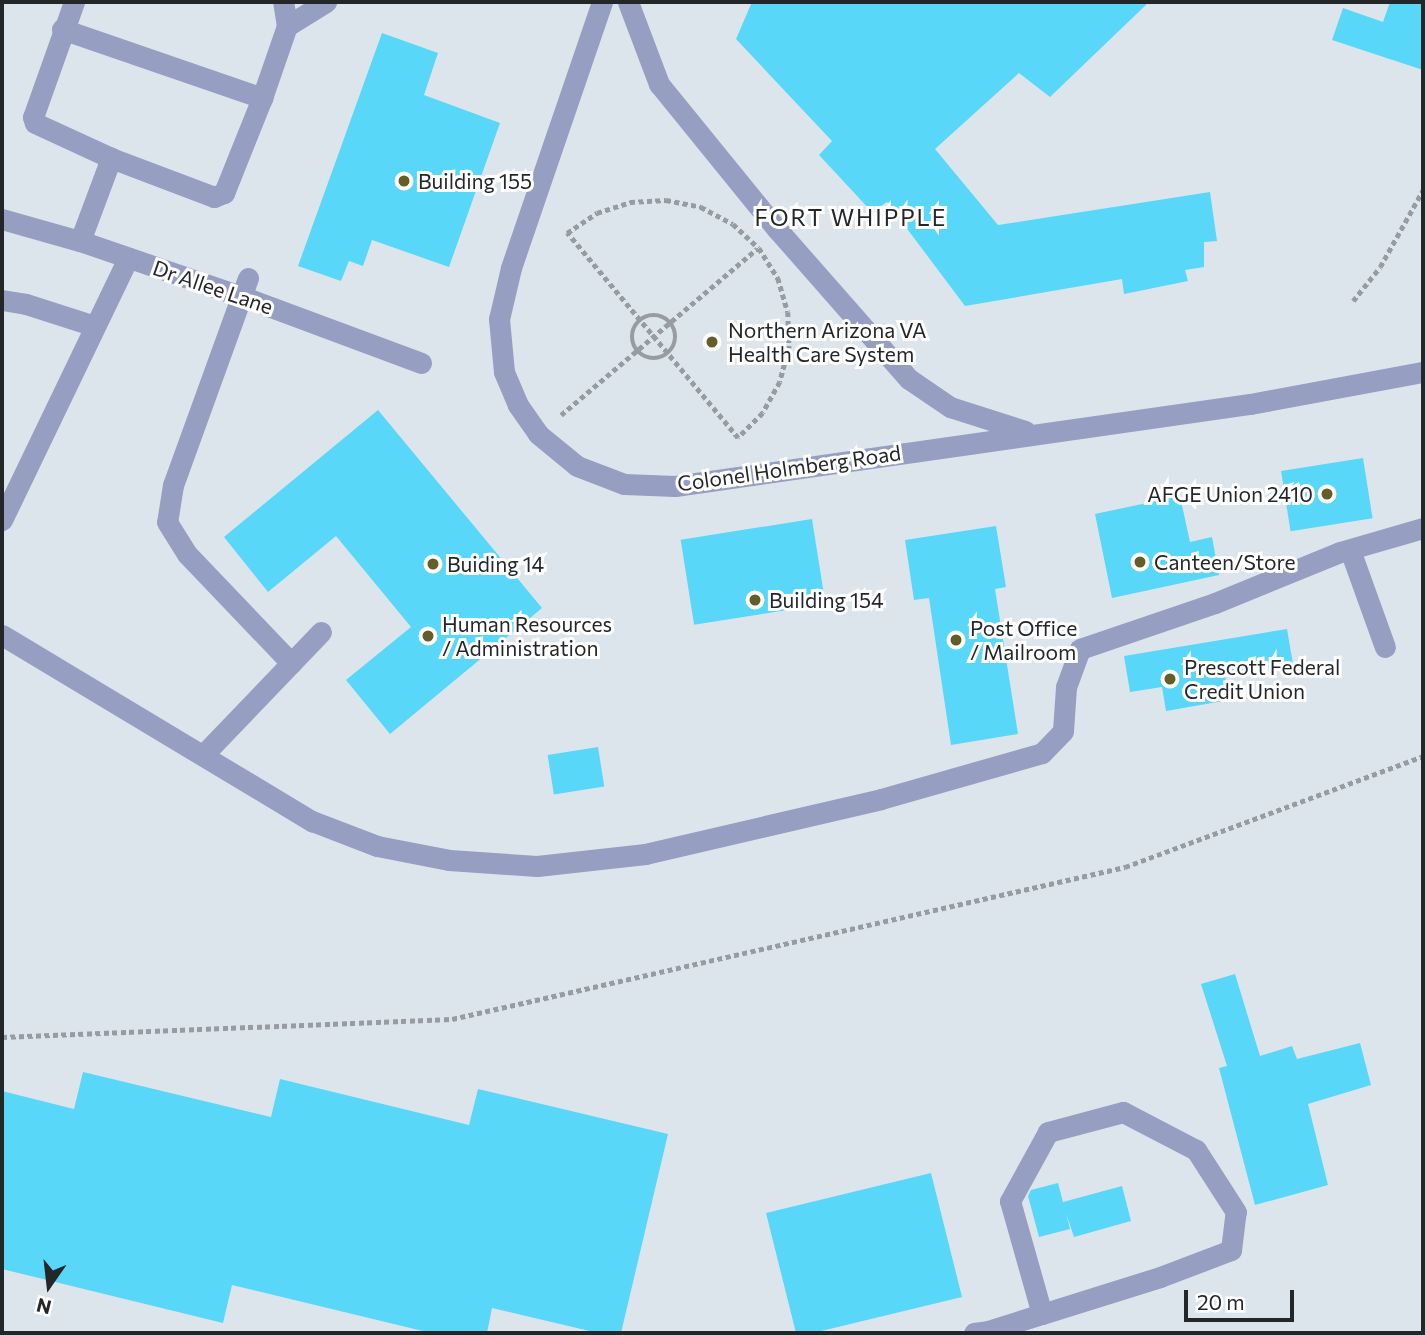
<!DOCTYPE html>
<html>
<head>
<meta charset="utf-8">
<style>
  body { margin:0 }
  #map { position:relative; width:1425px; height:1335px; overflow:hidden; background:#dde5ec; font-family:Commissioner,sans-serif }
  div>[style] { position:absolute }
  .building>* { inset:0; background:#58d7f8; transform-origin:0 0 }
  .path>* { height:4.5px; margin-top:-2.25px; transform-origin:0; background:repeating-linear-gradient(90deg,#969ca1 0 5px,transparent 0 8.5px) }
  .path>.ring { margin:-2.25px; padding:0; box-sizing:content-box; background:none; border:4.5px solid #969ca1; border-radius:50% }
  .minor>* { height:21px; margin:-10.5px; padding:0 10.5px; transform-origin:10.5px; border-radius:10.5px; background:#969ec2 }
  .dots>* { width:19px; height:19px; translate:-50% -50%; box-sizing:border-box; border:4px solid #fff; border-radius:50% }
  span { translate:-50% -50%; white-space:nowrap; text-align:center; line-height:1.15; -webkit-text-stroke:6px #fff; paint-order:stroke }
  .poi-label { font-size:21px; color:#242729 }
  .left { translate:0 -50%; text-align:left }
  .right { translate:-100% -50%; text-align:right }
  .street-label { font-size:21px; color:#242729 }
  .neighbourhood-label { font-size:23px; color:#242729; letter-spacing:2px }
  .frame { position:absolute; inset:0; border:4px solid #242729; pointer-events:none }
  .north { position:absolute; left:14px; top:1251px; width:70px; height:70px; -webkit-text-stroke:5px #fff; paint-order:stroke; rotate:194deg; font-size:19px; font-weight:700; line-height:28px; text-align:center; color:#242729 }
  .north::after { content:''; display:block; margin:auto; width:24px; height:32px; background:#242729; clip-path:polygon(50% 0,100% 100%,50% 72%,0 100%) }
  .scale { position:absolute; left:1184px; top:1290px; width:110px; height:32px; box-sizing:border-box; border:4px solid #242729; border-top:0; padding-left:9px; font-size:21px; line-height:24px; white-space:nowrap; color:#242729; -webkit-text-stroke:5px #fff; paint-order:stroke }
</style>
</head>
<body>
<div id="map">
  <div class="building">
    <i style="clip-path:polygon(752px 2px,1149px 2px,1050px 97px,1019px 73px,935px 149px,998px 225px,1210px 192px,1217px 241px,1204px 242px,1204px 267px,1185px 270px,1188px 281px,1124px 294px,1122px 279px,965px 306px,887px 202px,872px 212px,819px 155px,832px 141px,736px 39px)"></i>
    <i style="clip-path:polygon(1390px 2px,1423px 2px,1423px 70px,1332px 40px,1343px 8px,1383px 22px)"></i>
    <i style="clip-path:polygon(382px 33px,438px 53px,424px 95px,500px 123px,449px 267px,372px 240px,363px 266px,349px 261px,341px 281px,298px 266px)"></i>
    <i style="clip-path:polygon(378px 410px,542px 608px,390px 734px,346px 680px,411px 627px,336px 536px,268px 592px,224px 537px)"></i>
    <i style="left:1363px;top:458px;width:61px;height:83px;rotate:81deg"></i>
    <i style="clip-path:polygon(1180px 496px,1190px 542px,1212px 537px,1219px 575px,1112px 598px,1095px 514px)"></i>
    <i style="left:812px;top:519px;width:86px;height:133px;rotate:81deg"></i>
    <i style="clip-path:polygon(996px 526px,1006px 587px,995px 589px,1018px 734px,951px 745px,929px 598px,914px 600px,905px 540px)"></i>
    <i style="clip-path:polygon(1287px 629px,1293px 664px,1225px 676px,1229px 700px,1166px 711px,1162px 687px,1130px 692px,1124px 656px)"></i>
    <i style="left:598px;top:747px;width:40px;height:51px;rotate:81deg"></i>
    <i style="clip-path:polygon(1235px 974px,1260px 1056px,1292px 1046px,1297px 1059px,1360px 1043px,1371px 1085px,1308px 1104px,1328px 1185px,1255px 1205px,1219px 1068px,1227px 1066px,1201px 984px)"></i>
    <i style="clip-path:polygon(83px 1072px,271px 1117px,280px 1079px,469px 1125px,478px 1089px,668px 1134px,621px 1333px,598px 1333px,492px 1308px,487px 1333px,431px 1333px,232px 1285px,223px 1323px,2px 1269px,2px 1091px,74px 1109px)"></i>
    <i style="clip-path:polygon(931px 1173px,962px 1297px,813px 1333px,796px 1333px,766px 1213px)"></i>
    <i style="clip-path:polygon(1058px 1183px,1063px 1202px,1122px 1186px,1131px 1221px,1074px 1237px,1066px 1213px,1070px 1229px,1039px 1237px,1028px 1196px,1031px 1190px)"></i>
  </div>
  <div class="path">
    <i style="left:666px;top:200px;width:36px;rotate:11deg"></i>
    <i style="left:701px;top:207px;width:36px;rotate:28deg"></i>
    <i style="left:733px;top:224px;width:35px;rotate:43deg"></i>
    <i style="left:759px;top:248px;width:36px;rotate:58deg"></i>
    <i style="left:778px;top:278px;width:35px;rotate:74deg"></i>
    <i style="left:788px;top:312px;width:36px;rotate:88deg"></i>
    <i style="left:789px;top:348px;width:35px;rotate:105deg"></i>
    <i style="left:780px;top:382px;width:35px;rotate:119deg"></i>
    <i style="left:763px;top:413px;width:35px;rotate:135deg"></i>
    <i style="left:738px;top:438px;width:267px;rotate:-129.8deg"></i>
    <i style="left:567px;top:233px;width:36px;rotate:-34deg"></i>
    <i style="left:597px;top:213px;width:35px;rotate:-18deg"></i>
    <i style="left:630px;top:202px;width:36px;rotate:-3deg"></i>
    <i style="left:1353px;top:301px;width:43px;rotate:-51.5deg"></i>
    <i style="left:1380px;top:267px;width:88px;rotate:-60.8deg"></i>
    <i class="ring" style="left:632px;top:315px;width:39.5px;height:39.5px"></i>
    <i style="left:561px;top:415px;width:257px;rotate:-40.3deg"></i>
    <i style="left:2px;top:1037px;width:450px;rotate:-2.3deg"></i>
    <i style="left:452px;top:1019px;width:690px;rotate:-12.73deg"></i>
    <i style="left:1125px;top:867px;width:318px;rotate:-20.4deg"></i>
  </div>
  <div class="minor">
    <i style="left:74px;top:2px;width:122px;rotate:109.6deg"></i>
    <i style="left:33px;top:117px;width:6px;rotate:72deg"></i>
    <i style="left:35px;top:123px;width:84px;rotate:24.7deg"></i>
    <i style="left:111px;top:158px;width:110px;rotate:20.7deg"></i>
    <i style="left:214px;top:197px;width:11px;rotate:-22deg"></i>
    <i style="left:224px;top:193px;width:102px;rotate:-68.2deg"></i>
    <i style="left:262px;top:98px;width:76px;rotate:-70.9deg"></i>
    <i style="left:287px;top:26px;width:24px;rotate:-99deg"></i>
    <i style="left:602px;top:2px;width:281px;rotate:108.9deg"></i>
    <i style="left:511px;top:268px;width:52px;rotate:103.2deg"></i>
    <i style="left:499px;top:319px;width:53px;rotate:84.6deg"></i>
    <i style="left:504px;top:372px;width:36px;rotate:67deg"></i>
    <i style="left:518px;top:405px;width:35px;rotate:55deg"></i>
    <i style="left:538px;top:434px;width:50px;rotate:39.4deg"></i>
    <i style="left:577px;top:466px;width:50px;rotate:21deg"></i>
    <i style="left:624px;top:484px;width:51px;rotate:2.2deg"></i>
    <i style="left:675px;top:486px;width:581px;rotate:-8.12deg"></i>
    <i style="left:1250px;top:404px;width:176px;rotate:-10.5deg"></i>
    <i style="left:628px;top:2px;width:88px;rotate:69.3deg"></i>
    <i style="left:659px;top:84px;width:187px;rotate:50.9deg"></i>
    <i style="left:777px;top:229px;width:200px;rotate:48.7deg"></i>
    <i style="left:909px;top:379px;width:50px;rotate:34.3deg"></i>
    <i style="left:950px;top:407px;width:79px;rotate:17.7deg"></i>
    <i style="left:287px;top:26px;width:46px;rotate:-31.6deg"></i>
    <i style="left:62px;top:29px;width:212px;rotate:19deg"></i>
    <i style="left:2px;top:219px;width:81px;rotate:15.8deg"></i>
    <i style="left:80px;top:241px;width:170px;rotate:18.9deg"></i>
    <i style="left:241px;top:296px;width:192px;rotate:20.4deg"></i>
    <i style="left:80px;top:241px;width:89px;rotate:-69.5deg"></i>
    <i style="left:248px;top:278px;width:220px;rotate:109.9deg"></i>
    <i style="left:173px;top:485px;width:37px;rotate:99deg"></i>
    <i style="left:167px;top:522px;width:38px;rotate:58deg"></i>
    <i style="left:187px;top:554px;width:151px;rotate:46.3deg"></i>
    <i style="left:2px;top:300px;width:24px;rotate:9deg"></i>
    <i style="left:26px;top:304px;width:72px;rotate:17.7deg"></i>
    <i style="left:2px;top:520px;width:291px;rotate:-64.3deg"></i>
    <i style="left:1350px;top:550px;width:103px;rotate:70.2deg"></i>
    <i style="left:2px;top:635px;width:362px;rotate:31deg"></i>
    <i style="left:312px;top:821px;width:70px;rotate:21deg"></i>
    <i style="left:377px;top:846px;width:73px;rotate:11deg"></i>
    <i style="left:449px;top:860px;width:88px;rotate:3.9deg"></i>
    <i style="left:537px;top:866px;width:109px;rotate:-6.3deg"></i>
    <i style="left:645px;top:854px;width:242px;rotate:-13.1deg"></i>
    <i style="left:881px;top:799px;width:167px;rotate:-15.9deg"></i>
    <i style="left:1042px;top:753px;width:30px;rotate:-46deg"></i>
    <i style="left:1063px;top:731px;width:44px;rotate:-86.1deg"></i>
    <i style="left:1066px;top:687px;width:40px;rotate:-69.8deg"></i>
    <i style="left:1080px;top:649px;width:143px;rotate:-18.8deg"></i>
    <i style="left:1215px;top:603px;width:135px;rotate:-22.2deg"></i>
    <i style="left:1340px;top:552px;width:86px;rotate:-16.1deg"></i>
    <i style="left:204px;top:754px;width:169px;rotate:-46.2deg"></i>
    <i style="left:974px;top:1333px;width:14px;rotate:-8deg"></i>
    <i style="left:988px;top:1331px;width:57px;rotate:-17.5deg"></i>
    <i style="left:1042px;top:1314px;width:124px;rotate:-17.4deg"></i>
    <i style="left:1160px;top:1277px;width:76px;rotate:-20.8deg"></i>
    <i style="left:1231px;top:1250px;width:38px;rotate:-83deg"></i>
    <i style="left:1236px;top:1212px;width:74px;rotate:-122.8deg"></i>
    <i style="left:1196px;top:1150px;width:82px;rotate:-152.5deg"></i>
    <i style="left:1123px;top:1112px;width:78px;rotate:165.1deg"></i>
    <i style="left:1048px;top:1132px;width:79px;rotate:118.8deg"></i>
    <i style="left:1010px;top:1201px;width:117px;rotate:74.2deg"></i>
  </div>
  <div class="dots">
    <i style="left:404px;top:181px;background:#635d29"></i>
    <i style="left:712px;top:342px;background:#635d29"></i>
    <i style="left:1327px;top:494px;background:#635d29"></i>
    <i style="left:1140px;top:562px;background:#635d29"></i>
    <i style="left:433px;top:564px;background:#635d29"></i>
    <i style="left:755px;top:600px;background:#635d29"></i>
    <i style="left:428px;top:636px;background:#635d29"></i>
    <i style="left:956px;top:640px;background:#635d29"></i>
    <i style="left:1170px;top:679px;background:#635d29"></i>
  </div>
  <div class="poi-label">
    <span class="left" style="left:418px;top:181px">Building 155</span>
    <span class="left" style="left:728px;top:342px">Northern Arizona VA<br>Health Care System</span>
    <span class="right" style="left:1313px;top:494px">AFGE Union 2410</span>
    <span class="left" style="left:1154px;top:562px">Canteen/Store</span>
    <span class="left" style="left:447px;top:564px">Buiding 14</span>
    <span class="left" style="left:769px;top:600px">Building 154</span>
    <span class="left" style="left:442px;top:636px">Human Resources<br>/ Administration</span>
    <span class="left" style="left:970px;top:640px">Post Office<br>/ Mailroom</span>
    <span class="left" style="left:1184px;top:679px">Prescott Federal<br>Credit Union</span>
  </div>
  <div class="street-label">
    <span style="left:213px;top:287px;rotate:19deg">Dr Allee Lane</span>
    <span style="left:789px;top:468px;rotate:-8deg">Colonel Holmberg Road</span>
  </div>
  <div class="neighbourhood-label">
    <span style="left:851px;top:217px">FORT WHIPPLE</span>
  </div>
  <div class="frame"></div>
  <div class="north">N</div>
  <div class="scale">20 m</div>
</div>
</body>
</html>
